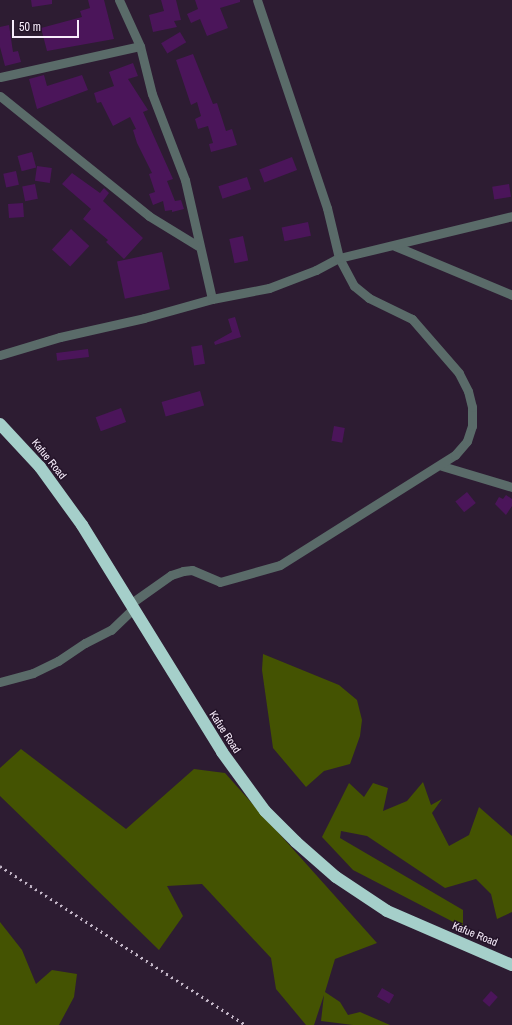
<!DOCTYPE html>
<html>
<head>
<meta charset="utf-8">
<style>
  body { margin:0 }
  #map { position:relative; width:512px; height:1025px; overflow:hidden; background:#2d1c32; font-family:"Archivo Narrow",sans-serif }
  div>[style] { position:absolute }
  .forest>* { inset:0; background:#445302 }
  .building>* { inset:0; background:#4b155a; transform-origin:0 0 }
  .street>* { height:9px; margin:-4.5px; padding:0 4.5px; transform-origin:4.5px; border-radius:4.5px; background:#5a6b69 }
  .highway>* { height:12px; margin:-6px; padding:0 6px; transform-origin:6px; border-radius:6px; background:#a5cfca }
  .rail>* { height:2.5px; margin-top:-1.25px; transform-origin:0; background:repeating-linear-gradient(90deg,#c3b6c7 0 2px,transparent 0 6px) }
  span { translate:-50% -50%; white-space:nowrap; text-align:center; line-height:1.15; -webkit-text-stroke:3px #231328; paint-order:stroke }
  .street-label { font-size:11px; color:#f7ecfb }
  .scale { position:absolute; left:12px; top:20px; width:67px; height:18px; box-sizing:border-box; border:2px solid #f7ecfb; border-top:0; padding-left:5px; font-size:12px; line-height:14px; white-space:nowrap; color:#f7ecfb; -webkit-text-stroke:3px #231328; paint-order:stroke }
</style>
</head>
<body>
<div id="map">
  <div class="forest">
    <i style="clip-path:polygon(263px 654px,339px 685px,357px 700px,362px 720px,360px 736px,350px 764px,324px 771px,306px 787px,273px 748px,262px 670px)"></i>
    <i style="clip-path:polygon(21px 749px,126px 829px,194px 769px,225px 773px,377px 943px,335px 959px,325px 992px,340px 1002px,348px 1015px,360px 1012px,390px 1025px,353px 1025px,321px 1021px,324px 995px,314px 1025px,306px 1025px,276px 989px,271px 958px,202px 884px,167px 886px,183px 916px,159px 950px,0 796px,0 768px)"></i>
    <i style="clip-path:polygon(423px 782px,431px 805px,442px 799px,432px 813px,449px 846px,469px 835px,479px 807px,512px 836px,512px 912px,497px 919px,491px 894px,476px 879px,445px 888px,367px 836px,341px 831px,340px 838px,463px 910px,463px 927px,353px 870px,322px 837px,349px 783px,364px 797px,373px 783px,388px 788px,383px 811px,407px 801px)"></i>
    <i style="clip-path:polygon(0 922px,22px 950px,36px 984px,52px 970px,77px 974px,74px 997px,59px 1025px,0 1025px)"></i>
  </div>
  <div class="building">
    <i style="clip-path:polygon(31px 0,52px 0,52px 4px,32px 7px)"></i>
    <i style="clip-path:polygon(88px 0,104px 0,114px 39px,47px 51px,41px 28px,82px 17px,80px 11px,90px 8px)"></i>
    <i style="clip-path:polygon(161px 0,176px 0,181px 20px,174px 21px,177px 27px,153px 32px,149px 15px,164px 11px)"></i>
    <i style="clip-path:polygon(195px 0,240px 0,240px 2px,220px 8px,228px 28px,207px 36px,200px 19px,191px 23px,187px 14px,198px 9px)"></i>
    <i style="clip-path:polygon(9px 25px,13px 52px,18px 51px,21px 62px,5px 66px,0 47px,0 27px)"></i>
    <i style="left:180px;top:32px;width:12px;height:22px;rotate:59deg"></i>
    <i style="clip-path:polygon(193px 54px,213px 104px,217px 103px,226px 131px,232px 129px,237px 145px,211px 152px,209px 144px,213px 143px,208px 126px,198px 129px,195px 119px,201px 116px,197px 102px,191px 105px,176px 60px)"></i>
    <i style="clip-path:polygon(133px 63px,138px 76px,128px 79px,148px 110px,143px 112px,173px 179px,167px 181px,175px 201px,181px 200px,184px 209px,172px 212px,172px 210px,165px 211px,163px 201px,153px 205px,149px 194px,155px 192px,149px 174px,152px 173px,137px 143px,133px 130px,136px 129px,130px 117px,113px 126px,101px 102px,97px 103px,94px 93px,114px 86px,109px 72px)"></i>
    <i style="clip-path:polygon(44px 75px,47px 86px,82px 75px,88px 90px,37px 109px,29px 79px)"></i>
    <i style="left:32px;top:152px;width:16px;height:15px;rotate:75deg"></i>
    <i style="left:292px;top:157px;width:14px;height:35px;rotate:69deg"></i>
    <i style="left:37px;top:166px;width:15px;height:15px;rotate:8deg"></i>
    <i style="left:16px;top:171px;width:14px;height:13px;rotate:78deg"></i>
    <i style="clip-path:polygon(72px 173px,100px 193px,104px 188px,109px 193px,103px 201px,143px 238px,124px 259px,106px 242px,108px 240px,83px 219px,91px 209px,62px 184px)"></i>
    <i style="left:247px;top:177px;width:13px;height:30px;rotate:72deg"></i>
    <i style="left:35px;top:184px;width:15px;height:13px;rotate:79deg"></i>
    <i style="left:509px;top:184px;width:13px;height:17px;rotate:81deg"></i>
    <i style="left:23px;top:203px;width:14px;height:15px;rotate:86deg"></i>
    <i style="left:308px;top:222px;width:14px;height:27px;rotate:78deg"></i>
    <i style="left:71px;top:229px;width:25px;height:28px;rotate:43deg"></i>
    <i style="left:243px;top:236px;width:25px;height:14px;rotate:78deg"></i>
    <i style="left:162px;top:252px;width:38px;height:46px;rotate:78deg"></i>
    <i style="clip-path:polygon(235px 317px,241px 337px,215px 345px,214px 342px,232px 332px,228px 319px)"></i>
    <i style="left:202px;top:345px;width:19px;height:11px;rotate:81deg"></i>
    <i style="left:88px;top:349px;width:8px;height:32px;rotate:83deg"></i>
    <i style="left:200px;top:391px;width:15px;height:40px;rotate:74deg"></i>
    <i style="left:121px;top:408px;width:15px;height:27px;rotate:70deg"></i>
    <i style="left:334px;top:426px;width:11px;height:15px;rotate:10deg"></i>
    <i style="left:467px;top:492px;width:14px;height:15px;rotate:51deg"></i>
    <i style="clip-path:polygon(506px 495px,512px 499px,512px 506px,506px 515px,495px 504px,499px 497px,503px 499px)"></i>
    <i style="left:382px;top:988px;width:14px;height:10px;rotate:30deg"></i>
    <i style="left:491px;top:991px;width:9px;height:13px;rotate:41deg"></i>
  </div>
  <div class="street">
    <i style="left:119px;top:0;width:51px;rotate:65.5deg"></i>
    <i style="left:140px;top:46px;width:49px;rotate:76deg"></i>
    <i style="left:152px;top:94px;width:92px;rotate:69deg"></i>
    <i style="left:185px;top:180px;width:122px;rotate:77.2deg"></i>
    <i style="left:0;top:77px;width:143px;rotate:-12.5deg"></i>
    <i style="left:0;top:96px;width:191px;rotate:38.8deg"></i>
    <i style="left:149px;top:216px;width:57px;rotate:31.5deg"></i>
    <i style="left:395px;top:246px;width:127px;rotate:22.7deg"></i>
    <i style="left:0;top:355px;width:63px;rotate:-16.7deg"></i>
    <i style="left:60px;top:337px;width:86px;rotate:-12.7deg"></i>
    <i style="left:144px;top:318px;width:71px;rotate:-15.6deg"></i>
    <i style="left:212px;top:299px;width:58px;rotate:-10.9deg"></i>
    <i style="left:269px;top:288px;width:50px;rotate:-21deg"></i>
    <i style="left:316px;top:270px;width:26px;rotate:-28deg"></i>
    <i style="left:339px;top:258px;width:51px;rotate:-103.5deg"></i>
    <i style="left:327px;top:208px;width:219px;rotate:-108.6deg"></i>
    <i style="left:442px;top:466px;width:73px;rotate:16.7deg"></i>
    <i style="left:130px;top:604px;width:50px;rotate:-35.3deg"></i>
    <i style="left:171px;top:575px;width:13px;rotate:-18deg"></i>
    <i style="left:183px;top:571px;width:9px;rotate:-6deg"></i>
    <i style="left:192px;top:570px;width:30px;rotate:23deg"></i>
    <i style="left:220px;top:582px;width:62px;rotate:-15.8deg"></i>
    <i style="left:280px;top:565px;width:207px;rotate:-32.2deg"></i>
    <i style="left:455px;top:455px;width:18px;rotate:-49deg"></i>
    <i style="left:467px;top:441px;width:16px;rotate:-72deg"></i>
    <i style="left:472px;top:426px;width:19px;rotate:-90deg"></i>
    <i style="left:472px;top:407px;width:16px;rotate:-104deg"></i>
    <i style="left:468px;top:391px;width:20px;rotate:-117deg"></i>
    <i style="left:459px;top:373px;width:72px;rotate:-131deg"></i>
    <i style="left:412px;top:319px;width:48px;rotate:-154deg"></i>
    <i style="left:369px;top:298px;width:19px;rotate:-141deg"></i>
    <i style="left:354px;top:286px;width:32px;rotate:-118deg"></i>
    <i style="left:339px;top:258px;width:178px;rotate:-13.6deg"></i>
    <i style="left:0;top:682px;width:34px;rotate:-15deg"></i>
    <i style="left:33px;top:673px;width:28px;rotate:-26deg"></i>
    <i style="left:58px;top:661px;width:32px;rotate:-34deg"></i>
    <i style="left:85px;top:643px;width:29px;rotate:-27deg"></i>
    <i style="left:111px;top:630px;width:30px;rotate:-44deg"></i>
  </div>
  <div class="highway">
    <i style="left:0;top:424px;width:59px;rotate:47.1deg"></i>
    <i style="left:40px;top:467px;width:72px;rotate:54.1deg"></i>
    <i style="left:82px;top:525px;width:267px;rotate:58.3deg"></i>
    <i style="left:222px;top:752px;width:73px;rotate:53.9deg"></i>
    <i style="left:265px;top:811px;width:44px;rotate:45deg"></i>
    <i style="left:296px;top:842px;width:53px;rotate:41.2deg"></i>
    <i style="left:336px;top:877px;width:61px;rotate:33.7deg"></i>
    <i style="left:387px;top:911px;width:136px;rotate:23.4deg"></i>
  </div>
  <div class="rail">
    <i style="left:0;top:866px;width:293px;rotate:32.9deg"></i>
  </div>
  <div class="street-label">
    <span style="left:49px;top:459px;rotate:51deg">Kafue Road</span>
    <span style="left:225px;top:732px;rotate:57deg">Kafue Road</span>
    <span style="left:475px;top:934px;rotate:22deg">Kafue Road</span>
  </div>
  <div class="scale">50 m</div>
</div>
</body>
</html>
